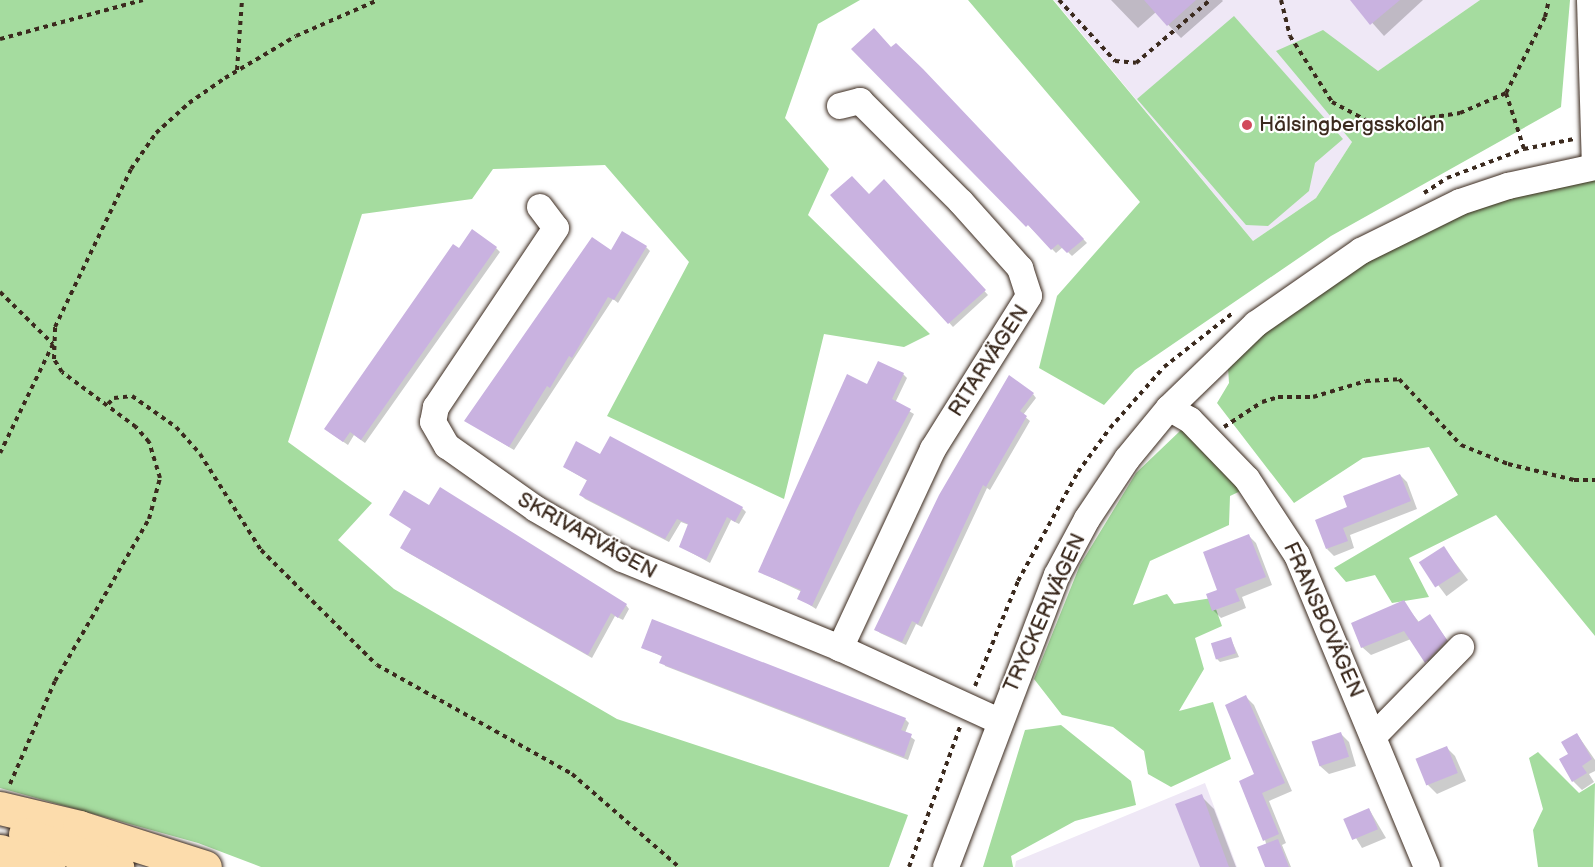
<!DOCTYPE html>
<html>
<head>
<meta charset="utf-8">
<style>
  body { margin:0 }
  #map { position:relative; width:1595px; height:867px; overflow:hidden; background:#fff; font-family:"Balsamiq Sans",sans-serif }
  div>[style] { position:absolute }
  .built>* { inset:0; background:#efe8f6 }
  .green>* { inset:0; background:#a5dc9f }
  .shadow>* { inset:0; background:#0003; transform-origin:0 0 }
  .building>* { inset:0; background:#c9b2e0; transform-origin:0 0 }
  .path>* { height:4px; margin-top:-2px; transform-origin:0; background:repeating-linear-gradient(90deg,#3b2a1e 0 4.5px,transparent 0 9px) }
  .roads { filter:drop-shadow(0 0 2px #3b2a1e) drop-shadow(0 0 2px #3b2a1e) }
  .minor>* { height:26px; margin:-13px; padding:0 13px; transform-origin:13px; border-radius:13px; background:#fff }
  .highway>* { height:33px; margin:-16.5px; padding:0 16.5px; transform-origin:16.5px; border-radius:16.5px; background:#fcdcac }
  .dots>* { width:16px; height:16px; translate:-50% -50%; box-sizing:border-box; border:3px solid #fff; border-radius:50% }
  span { translate:-50% -50%; white-space:nowrap; text-align:center; line-height:1.15; -webkit-text-stroke:4.5px #fff; paint-order:stroke }
  .poi-label { font-size:21px; color:#3b2a1e }
  .left { translate:0 -50%; text-align:left }
  .street-label { font-size:21px; color:#3b2a1e }
</style>
</head>
<body>
<div id="map">
  <div class="built">
    <i style="clip-path:polygon(1054px 0,1480px 0,1325px 108px,1352px 142px,1316px 198px,1253px 241px)"></i>
    <i style="clip-path:polygon(1205px 783px,1237px 867px,1015px 867px,1016px 861px)"></i>
  </div>
  <div class="green">
    <i style="clip-path:polygon(0 0,860px 0,818px 24px,785px 118px,829px 169px,808px 215px,930px 334px,904px 347px,824px 334px,784px 499px,607px 416px,689px 262px,605px 165px,493px 169px,472px 199px,362px 214px,288px 442px,372px 503px,338px 540px,394px 589px,617px 719px,908px 815px,889px 867px,261px 867px,198px 843px,0 788px)"></i>
    <i style="clip-path:polygon(968px 0,1053px 0,1253px 241px,1316px 198px,1352px 142px,1276px 51px,1323px 30px,1378px 71px,1480px 0,1570px 0,1561px 107px,1331px 236px,1135px 370px,1104px 405px,1039px 368px,1057px 296px,1140px 202px)"></i>
    <i style="clip-path:polygon(1234px 16px,1343px 139px,1315px 163px,1309px 191px,1268px 226px,1246px 225px,1137px 99px)"></i>
    <i style="clip-path:polygon(1595px 174px,1595px 636px,1496px 515px,1409px 558px,1429px 597px,1392px 603px,1375px 575px,1346px 582px,1334px 568px,1458px 495px,1429px 447px,1363px 458px,1294px 503px,1217px 403px,1229px 383px,1228px 367px,1270px 317px,1441px 219px)"></i>
    <i style="clip-path:polygon(1181px 430px,1209px 445px,1249px 487px,1230px 496px,1229px 525px,1150px 561px,1133px 605px,1167px 594px,1174px 604px,1212px 598px,1222px 626px,1195px 638px,1204px 669px,1179px 711px,1213px 702px,1231px 759px,1171px 787px,1148px 774px,1144px 751px,1113px 727px,1062px 715px,1034px 679px,1080px 565px,1136px 473px)"></i>
    <i style="clip-path:polygon(1061px 725px,1131px 781px,1136px 805px,1075px 821px,1011px 856px,1013px 867px,983px 867px,1025px 730px)"></i>
    <i style="clip-path:polygon(1538px 752px,1579px 793px,1595px 783px,1593px 867px,1538px 867px,1533px 830px,1543px 809px,1529px 758px)"></i>
  </div>
  <div class="shadow">
    <i style="clip-path:polygon(1111px 0,1222px 0,1223px 1px,1181px 38px,1156px 12px,1138px 28px)"></i>
    <i style="clip-path:polygon(1352px 0,1423px 0,1384px 36px)"></i>
    <i style="clip-path:polygon(853px 49px,891px 49px,926px 75px,1087px 243px,1072px 256px,1063px 247px,1056px 253px)"></i>
    <i style="clip-path:polygon(884px 181px,988px 295px,953px 327px,833px 195px,869px 196px)"></i>
    <i style="clip-path:polygon(646px 247px,650px 251px,618px 303px,613px 299px,514px 450px,466px 421px,611px 252px)"></i>
    <i style="clip-path:polygon(496px 248px,500px 252px,365px 443px,354px 435px,348px 445px,329px 432px,459px 251px)"></i>
    <i style="clip-path:polygon(903px 374px,907px 378px,895px 403px,914px 414px,816px 609px,799px 598px,802px 592px,760px 572px,868px 386px)"></i>
    <i style="clip-path:polygon(1033px 394px,1036px 398px,1023px 415px,1030px 421px,990px 490px,987px 488px,922px 627px,916px 624px,906px 645px,880px 633px,876px 629px,940px 495px)"></i>
    <i style="clip-path:polygon(601px 456px,742px 508px,746px 512px,739px 524px,731px 520px,710px 563px,681px 547px,689px 525px,681px 522px,669px 542px,585px 499px,581px 495px,588px 481px,564px 467px)"></i>
    <i style="clip-path:polygon(1400px 475px,1407px 482px,1417px 509px,1350px 535px,1354px 548px,1334px 556px,1327px 549px,1349px 508px)"></i>
    <i style="clip-path:polygon(429px 507px,626px 605px,629px 609px,623px 620px,615px 616px,592px 658px,405px 551px,402px 547px,413px 529px,391px 515px)"></i>
    <i style="clip-path:polygon(1249px 536px,1256px 543px,1272px 585px,1242px 597px,1246px 608px,1221px 618px,1213px 610px,1219px 591px)"></i>
    <i style="left:1444px;top:548px;width:40px;height:27px;rotate:53deg"></i>
    <i style="clip-path:polygon(1403px 602px,1419px 622px,1429px 616px,1454px 649px,1434px 670px,1411px 639px,1371px 655px,1362px 647px)"></i>
    <i style="clip-path:polygon(1231px 639px,1239px 657px,1220px 662px,1216px 658px)"></i>
    <i style="clip-path:polygon(643px 647px,905px 719px,909px 723px,905px 733px,915px 740px,908px 760px,665px 666px,663px 657px)"></i>
    <i style="clip-path:polygon(1246px 697px,1254px 705px,1292px 791px,1269px 801px,1286px 843px,1282px 845px,1291px 867px,1273px 867px,1265px 840px)"></i>
    <i style="clip-path:polygon(1341px 734px,1349px 742px,1356px 766px,1329px 774px,1320px 766px,1313px 742px)"></i>
    <i style="clip-path:polygon(1577px 734px,1595px 760px,1595px 771px,1589px 774px,1594px 782px,1582px 790px,1573px 781px,1570px 755px)"></i>
    <i style="clip-path:polygon(1447px 748px,1455px 756px,1466px 781px,1437px 794px,1428px 785px)"></i>
    <i style="clip-path:polygon(1201px 796px,1214px 809px,1236px 867px,1201px 867px)"></i>
    <i style="clip-path:polygon(1369px 809px,1386px 838px,1362px 848px,1345px 820px)"></i>
  </div>
  <div class="building">
    <i style="clip-path:polygon(1144px 0,1196px 0,1167px 26px)"></i>
    <i style="clip-path:polygon(1350px 0,1400px 0,1370px 25px)"></i>
    <i style="clip-path:polygon(874px 28px,891px 47px,896px 43px,923px 69px,1084px 239px,1067px 253px,1058px 244px,1051px 250px,1028px 225px,1026px 227px,851px 49px)"></i>
    <i style="clip-path:polygon(852px 176px,869px 194px,884px 179px,986px 290px,948px 324px,830px 195px)"></i>
    <i style="clip-path:polygon(472px 229px,497px 247px,361px 440px,350px 432px,343px 442px,324px 429px,453px 244px,459px 248px)"></i>
    <i style="clip-path:polygon(622px 231px,647px 246px,614px 300px,608px 297px,572px 358px,569px 356px,550px 388px,547px 386px,509px 447px,464px 421px,592px 237px,611px 250px)"></i>
    <i style="clip-path:polygon(878px 361px,904px 373px,892px 399px,911px 409px,857px 509px,812px 606px,797px 599px,801px 590px,758px 572px,847px 374px,867px 384px)"></i>
    <i style="clip-path:polygon(1009px 375px,1034px 393px,1020px 411px,1027px 416px,986px 487px,983px 485px,918px 624px,912px 621px,902px 642px,874px 630px,939px 495px)"></i>
    <i style="clip-path:polygon(610px 436px,743px 507px,735px 522px,727px 517px,706px 560px,679px 547px,688px 524px,677px 519px,665px 539px,579px 495px,587px 480px,563px 467px,576px 441px,600px 454px)"></i>
    <i style="clip-path:polygon(1400px 474px,1411px 501px,1343px 528px,1348px 541px,1326px 549px,1315px 520px,1347px 507px,1343px 496px)"></i>
    <i style="clip-path:polygon(440px 487px,627px 604px,618px 618px,611px 613px,588px 655px,400px 548px,411px 529px,389px 515px,404px 490px,429px 505px)"></i>
    <i style="clip-path:polygon(1249px 534px,1266px 577px,1235px 589px,1240px 601px,1212px 611px,1206px 594px,1217px 590px,1203px 552px)"></i>
    <i style="left:1444px;top:546px;width:30px;height:30px;rotate:57deg"></i>
    <i style="clip-path:polygon(1404px 600px,1418px 622px,1430px 614px,1447px 640px,1425px 663px,1404px 631px,1361px 648px,1351px 623px)"></i>
    <i style="clip-path:polygon(652px 619px,906px 718px,901px 730px,912px 734px,904px 757px,659px 663px,662px 656px,641px 648px)"></i>
    <i style="left:1231px;top:637px;width:17px;height:21px;rotate:73deg"></i>
    <i style="clip-path:polygon(1246px 695px,1285px 783px,1262px 793px,1279px 834px,1263px 841px,1239px 781px,1254px 774px,1225px 705px)"></i>
    <i style="left:1341px;top:732px;width:26px;height:31px;rotate:72deg"></i>
    <i style="clip-path:polygon(1577px 733px,1592px 759px,1582px 766px,1587px 773px,1572px 782px,1559px 759px,1568px 754px,1561px 742px)"></i>
    <i style="left:1447px;top:746px;width:29px;height:34px;rotate:68deg"></i>
    <i style="clip-path:polygon(1202px 794px,1229px 867px,1200px 867px,1175px 804px)"></i>
    <i style="left:1369px;top:808px;width:23px;height:28px;rotate:67deg"></i>
    <i style="clip-path:polygon(1278px 839px,1289px 867px,1265px 867px,1257px 847px)"></i>
  </div>
  <div class="path">
    <i style="left:1059px;top:0;width:83px;rotate:47.4deg"></i>
    <i style="left:1115px;top:61px;width:21px;rotate:5deg"></i>
    <i style="left:1136px;top:63px;width:97px;rotate:-40.4deg"></i>
    <i style="left:1281px;top:0;width:37px;rotate:76deg"></i>
    <i style="left:1290px;top:36px;width:78px;rotate:57.5deg"></i>
    <i style="left:1332px;top:102px;width:51px;rotate:28.1deg"></i>
    <i style="left:1377px;top:126px;width:84px;rotate:-8.9deg"></i>
    <i style="left:1460px;top:113px;width:50px;rotate:-23.5deg"></i>
    <i style="left:1506px;top:93px;width:59px;rotate:72.2deg"></i>
    <i style="left:0;top:39px;width:148px;rotate:-15.3deg"></i>
    <i style="left:237px;top:70px;width:70px;rotate:-85.9deg"></i>
    <i style="left:1506px;top:93px;width:85px;rotate:-62.8deg"></i>
    <i style="left:1545px;top:17px;width:17px;rotate:-77deg"></i>
    <i style="left:1424px;top:193px;width:27px;rotate:-33deg"></i>
    <i style="left:1447px;top:178px;width:82px;rotate:-20.6deg"></i>
    <i style="left:1524px;top:149px;width:51px;rotate:-11.3deg"></i>
    <i style="left:0;top:292px;width:74px;rotate:44.5deg"></i>
    <i style="left:53px;top:344px;width:121px;rotate:115.9deg"></i>
    <i style="left:108px;top:404px;width:8px;rotate:-45deg"></i>
    <i style="left:114px;top:398px;width:18px;rotate:-6deg"></i>
    <i style="left:132px;top:396px;width:54px;rotate:35.2deg"></i>
    <i style="left:176px;top:427px;width:36px;rotate:48deg"></i>
    <i style="left:200px;top:454px;width:114px;rotate:57.6deg"></i>
    <i style="left:261px;top:550px;width:163px;rotate:44.8deg"></i>
    <i style="left:377px;top:665px;width:223px;rotate:29.2deg"></i>
    <i style="left:572px;top:774px;width:142px;rotate:41deg"></i>
    <i style="left:1224px;top:427px;width:45px;rotate:-33.3deg"></i>
    <i style="left:1262px;top:402px;width:17px;rotate:-17deg"></i>
    <i style="left:1278px;top:397px;width:35px"></i>
    <i style="left:1313px;top:397px;width:55px;rotate:-16.8deg"></i>
    <i style="left:1366px;top:381px;width:33px;rotate:-3deg"></i>
    <i style="left:1399px;top:379px;width:91px;rotate:46.8deg"></i>
    <i style="left:1461px;top:445px;width:51px;rotate:22deg"></i>
    <i style="left:1508px;top:464px;width:68px;rotate:13.6deg"></i>
    <i style="left:1574px;top:480px;width:21px"></i>
    <i style="left:975px;top:686px;width:113px;rotate:-67.7deg"></i>
    <i style="left:1018px;top:581px;width:124px;rotate:-61.2deg"></i>
    <i style="left:1078px;top:472px;width:54px;rotate:-54deg"></i>
    <i style="left:1110px;top:428px;width:81px;rotate:-48.5deg"></i>
    <i style="left:1164px;top:367px;width:89px;rotate:-38.2deg"></i>
    <i style="left:10px;top:784px;width:112px;rotate:-66.4deg"></i>
    <i style="left:55px;top:681px;width:187px;rotate:-59.9deg"></i>
    <i style="left:149px;top:519px;width:42px;rotate:-75deg"></i>
    <i style="left:160px;top:478px;width:38px;rotate:-107deg"></i>
    <i style="left:149px;top:442px;width:20px;rotate:-131deg"></i>
    <i style="left:136px;top:427px;width:92px;rotate:-143.4deg"></i>
    <i style="left:62px;top:372px;width:15px;rotate:-122deg"></i>
    <i style="left:54px;top:359px;width:32px;rotate:-88deg"></i>
    <i style="left:55px;top:327px;width:175px;rotate:-64.3deg"></i>
    <i style="left:131px;top:169px;width:44px;rotate:-55.2deg"></i>
    <i style="left:156px;top:133px;width:45px;rotate:-42.3deg"></i>
    <i style="left:189px;top:103px;width:44px;rotate:-34.8deg"></i>
    <i style="left:225px;top:78px;width:82px;rotate:-30.6deg"></i>
    <i style="left:296px;top:36px;width:90px;rotate:-23.7deg"></i>
    <i style="left:909px;top:867px;width:149px;rotate:-70deg"></i>
  </div>
  <div class="roads">
    <div class="minor">
      <i style="left:1590px;top:0;width:165px;rotate:88.3deg"></i>
      <i style="left:840px;top:106px;width:21px;rotate:-14deg"></i>
      <i style="left:860px;top:101px;width:143px;rotate:45deg"></i>
      <i style="left:961px;top:202px;width:89px;rotate:48.2deg"></i>
      <i style="left:1020px;top:268px;width:29px;rotate:72deg"></i>
      <i style="left:1029px;top:296px;width:181px;rotate:122.1deg"></i>
      <i style="left:933px;top:449px;width:220px;rotate:115deg"></i>
      <i style="left:540px;top:207px;width:26px;rotate:53deg"></i>
      <i style="left:556px;top:228px;width:216px;rotate:123.8deg"></i>
      <i style="left:436px;top:407px;width:15px;rotate:101deg"></i>
      <i style="left:433px;top:422px;width:28px;rotate:60deg"></i>
      <i style="left:447px;top:446px;width:109px;rotate:35.3deg"></i>
      <i style="left:536px;top:509px;width:99px;rotate:30.2deg"></i>
      <i style="left:622px;top:559px;width:235px;rotate:22.2deg"></i>
      <i style="left:840px;top:648px;width:175px;rotate:24.7deg"></i>
      <i style="left:1169px;top:408px;width:24px;rotate:30deg"></i>
      <i style="left:1190px;top:420px;width:82px;rotate:46deg"></i>
      <i style="left:1247px;top:479px;width:91px;rotate:56.7deg"></i>
      <i style="left:1297px;top:555px;width:338px;rotate:67.4deg"></i>
      <i style="left:1373px;top:737px;width:126px;rotate:-45.6deg"></i>
      <i style="left:946px;top:867px;width:312px;rotate:-69.2deg"></i>
      <i style="left:1057px;top:575px;width:64px;rotate:-61.8deg"></i>
      <i style="left:1087px;top:519px;width:72px;rotate:-56.3deg"></i>
      <i style="left:1127px;top:459px;width:66px;rotate:-50.5deg"></i>
      <i style="left:1169px;top:408px;width:121px;rotate:-44deg"></i>
      <i style="left:1256px;top:324px;width:128px;rotate:-34.8deg"></i>
      <i style="left:1361px;top:251px;width:110px;rotate:-26.3deg"></i>
      <i style="left:1460px;top:202px;width:51px;rotate:-18.4deg"></i>
      <i style="left:1508px;top:186px;width:89px;rotate:-12.3deg"></i>
    </div>
    <div class="highway">
      <i style="left:0;top:808px;width:81px;rotate:13.5deg"></i>
      <i style="left:79px;top:827px;width:132px;rotate:17.6deg"></i>
      <i style="left:25px;top:834px;width:98px;rotate:19.7deg"></i>
      <i style="left:0;top:851px;width:51px;rotate:18.4deg"></i>
    </div>
  </div>
  <div class="dots">
    <i style="left:1247px;top:125px;background:#d1495b"></i>
  </div>
  <div class="poi-label">
    <span class="left" style="left:1259px;top:125px">Hälsingbergsskolan</span>
  </div>
  <div class="street-label">
    <span style="left:989px;top:361px;rotate:-57deg">RITARVÄGEN</span>
    <span style="left:587px;top:536px;rotate:29deg">SKRIVARVÄGEN</span>
    <span style="left:1045px;top:613px;rotate:-66deg">TRYCKERIVÄGEN</span>
    <span style="left:1323px;top:620px;rotate:66deg">FRANSBOVÄGEN</span>
  </div>
</div>
</body>
</html>
